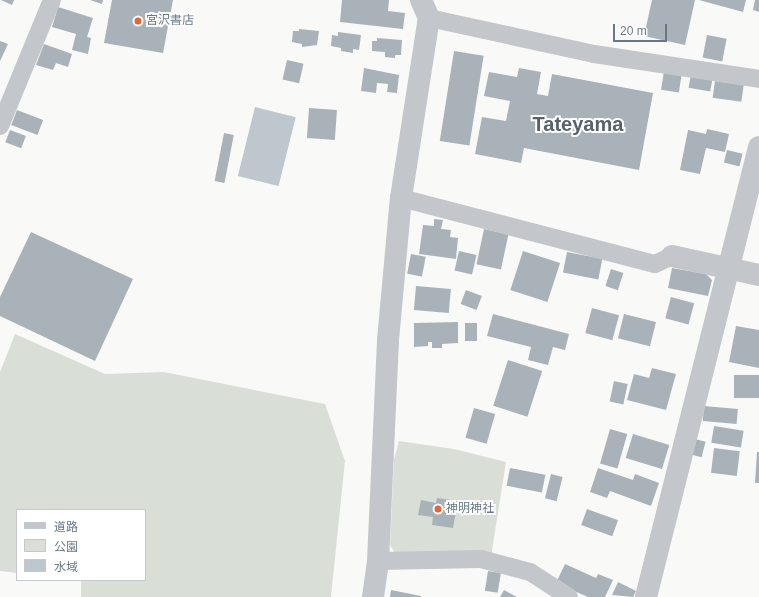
<!DOCTYPE html>
<html>
<head>
<meta charset="utf-8">
<style>
  body { margin:0 }
  #map { position:relative; width:759px; height:597px; overflow:hidden; background:#f9faf8; font-family:Helvetica,"Noto Sans JP",sans-serif }
  div>[style] { position:absolute }
  .green>* { inset:0; background:#d9dfd7 }
  .water>* { inset:0; background:#bec7cd; transform-origin:0 0 }
  .building>* { inset:0; background:#a9b2b9; transform-origin:0 0 }
  .minor>* { height:18px; margin:-9px; padding:0 9px; transform-origin:9px; border-radius:9px; background:#c3c7cb }
  .tertiary>* { height:22px; margin:-11px; padding:0 11px; transform-origin:11px; border-radius:11px; background:#c3c7cb }
  .dots>* { width:11px; height:11px; translate:-50% -50%; box-sizing:border-box; border:2px solid #fff; border-radius:50% }
  span { translate:-50% -50%; white-space:nowrap; text-align:center; line-height:1.15; -webkit-text-stroke:4px #fff; paint-order:stroke }
  .poi-label { font-size:12px; color:#697888 }
  .left { translate:0 -50%; text-align:left }
  .town-label { font-size:20px; color:#57626d; font-weight:700 }
  .legend { position:absolute; left:16px; top:509px; width:130px; height:72px; box-sizing:border-box; background:#fff; border:1px solid #c3c9cf; margin:0; padding:5px 7px; list-style:none; font-size:12px; color:#697888 }
  .legend li { display:flex; align-items:center; gap:8px; height:20px }
  .legend b { width:20px; border:1px solid #c3c9cf }
  .scale { position:absolute; left:613px; top:24px; width:54px; height:18px; box-sizing:border-box; border:2px solid #697888; border-top:0; padding-left:5px; font-size:12px; line-height:14px; white-space:nowrap; color:#697888; -webkit-text-stroke:3px #fff; paint-order:stroke }
</style>
</head>
<body>
<div id="map">
  <div class="green">
    <i style="clip-path:polygon(15px 334px,105px 374px,164px 372px,325px 404px,345px 461px,331px 597px,81px 597px,81px 581px,74px 580px,145px 580px,145px 510px,17px 510px,17px 573px,0 571px,0 372px)"></i>
    <i style="clip-path:polygon(399px 441px,454px 449px,506px 462px,491px 557px,395px 553px,390px 545px,394px 459px)"></i>
  </div>
  <div class="water">
    <i style="left:255px;top:107px;width:42px;height:71px;rotate:14deg"></i>
  </div>
  <div class="building">
    <i style="clip-path:polygon(1px 0,14px 0,12px 5px)"></i>
    <i style="clip-path:polygon(90px 0,103px 0,102px 4px)"></i>
    <i style="clip-path:polygon(112px 0,173px 0,163px 53px,104px 43px)"></i>
    <i style="clip-path:polygon(342px 0,389px 0,388px 11px,405px 13px,403px 29px,340px 22px)"></i>
    <i style="clip-path:polygon(652px 0,695px 0,685px 45px,644px 36px)"></i>
    <i style="clip-path:polygon(699px 0,746px 0,743px 12px)"></i>
    <i style="clip-path:polygon(755px 0,759px 0,759px 12px,753px 10px)"></i>
    <i style="clip-path:polygon(58px 7px,93px 18px,87px 37px,91px 38px,88px 54px,72px 50px,76px 34px,52px 27px)"></i>
    <i style="clip-path:polygon(299px 29px,319px 31px,317px 45px,302px 47px,302px 44px,292px 42px,293px 31px,299px 31px)"></i>
    <i style="clip-path:polygon(338px 32px,361px 35px,359px 50px,353px 49px,353px 53px,341px 51px,341px 48px,331px 46px,332px 35px,338px 36px)"></i>
    <i style="left:707px;top:35px;width:20px;height:23px;rotate:11deg"></i>
    <i style="clip-path:polygon(377px 38px,402px 40px,401px 55px,395px 55px,395px 58px,385px 57px,385px 52px,372px 51px,372px 41px,377px 41px)"></i>
    <i style="clip-path:polygon(0 41px,8px 44px,0 61px)"></i>
    <i style="clip-path:polygon(44px 44px,72px 54px,68px 67px,56px 63px,53px 70px,36px 65px)"></i>
    <i style="left:454px;top:51px;width:30px;height:91px;rotate:9deg"></i>
    <i style="left:287px;top:60px;width:17px;height:20px;rotate:13deg"></i>
    <i style="clip-path:polygon(364px 68px,399px 75px,397px 93px,387px 92px,388px 84px,377px 83px,376px 93px,361px 91px)"></i>
    <i style="clip-path:polygon(519px 68px,541px 72px,537px 94px,548px 96px,552px 74px,653px 93px,639px 170px,524px 148px,521px 163px,475px 154px,482px 117px,506px 121px,510px 101px,484px 96px,489px 72px,517px 77px)"></i>
    <i style="left:664px;top:71px;width:18px;height:19px;rotate:9deg"></i>
    <i style="left:691px;top:74px;width:22px;height:14px;rotate:10deg"></i>
    <i style="left:715px;top:81px;width:29px;height:17px;rotate:8deg"></i>
    <i style="left:309px;top:108px;width:28px;height:30px;rotate:4deg"></i>
    <i style="left:17px;top:110px;width:28px;height:16px;rotate:21deg"></i>
    <i style="clip-path:polygon(707px 129px,729px 134px,725px 152px,706px 148px,700px 174px,680px 170px,688px 130px,706px 134px)"></i>
    <i style="left:10px;top:130px;width:17px;height:13px;rotate:21deg"></i>
    <i style="left:224px;top:133px;width:10px;height:49px;rotate:11deg"></i>
    <i style="left:727px;top:150px;width:16px;height:13px;rotate:14deg"></i>
    <i style="clip-path:polygon(434px 219px,443px 220px,441px 229px,451px 230px,450px 237px,458px 238px,456px 259px,419px 254px,423px 225px,434px 226px)"></i>
    <i style="left:484px;top:229px;width:25px;height:36px;rotate:12deg"></i>
    <i style="clip-path:polygon(31px 232px,133px 279px,95px 361px,0 316px,0 297px)"></i>
    <i style="left:459px;top:251px;width:18px;height:20px;rotate:13deg"></i>
    <i style="left:523px;top:251px;width:39px;height:41px;rotate:18deg"></i>
    <i style="left:567px;top:252px;width:36px;height:21px;rotate:11deg"></i>
    <i style="left:411px;top:254px;width:15px;height:20px;rotate:11deg"></i>
    <i style="clip-path:polygon(672px 268px,706px 274px,712px 280px,708px 296px,668px 288px)"></i>
    <i style="left:611px;top:269px;width:13px;height:18px;rotate:18deg"></i>
    <i style="left:416px;top:286px;width:35px;height:24px;rotate:5deg"></i>
    <i style="left:466px;top:290px;width:17px;height:15px;rotate:21deg"></i>
    <i style="left:671px;top:297px;width:24px;height:22px;rotate:15deg"></i>
    <i style="left:592px;top:308px;width:28px;height:26px;rotate:15deg"></i>
    <i style="clip-path:polygon(493px 314px,569px 334px,565px 350px,553px 347px,548px 365px,528px 360px,531px 347px,487px 336px)"></i>
    <i style="left:624px;top:314px;width:33px;height:25px;rotate:14deg"></i>
    <i style="clip-path:polygon(458px 322px,458px 343px,442px 344px,442px 348px,432px 348px,432px 342px,428px 342px,428px 346px,414px 347px,414px 323px)"></i>
    <i style="left:465px;top:323px;width:12px;height:18px"></i>
    <i style="clip-path:polygon(736px 326px,759px 330px,759px 368px,729px 362px)"></i>
    <i style="left:508px;top:360px;width:36px;height:48px;rotate:18deg"></i>
    <i style="clip-path:polygon(652px 368px,676px 374px,666px 410px,627px 400px,634px 374px,649px 378px)"></i>
    <i style="left:734px;top:375px;width:25px;height:23px"></i>
    <i style="left:614px;top:381px;width:14px;height:21px;rotate:12deg"></i>
    <i style="left:704px;top:406px;width:34px;height:15px;rotate:5deg"></i>
    <i style="left:474px;top:408px;width:22px;height:31px;rotate:16deg"></i>
    <i style="left:714px;top:426px;width:30px;height:17px;rotate:9deg"></i>
    <i style="left:610px;top:429px;width:18px;height:36px;rotate:16deg"></i>
    <i style="left:633px;top:434px;width:38px;height:25px;rotate:17deg"></i>
    <i style="left:695px;top:439px;width:11px;height:16px;rotate:15deg"></i>
    <i style="left:714px;top:448px;width:26px;height:25px;rotate:7deg"></i>
    <i style="clip-path:polygon(757px 452px,759px 452px,759px 483px,755px 483px)"></i>
    <i style="left:510px;top:468px;width:36px;height:18px;rotate:11deg"></i>
    <i style="clip-path:polygon(598px 468px,633px 480px,635px 474px,659px 483px,651px 506px,610px 491px,607px 498px,590px 492px)"></i>
    <i style="left:551px;top:474px;width:12px;height:25px;rotate:14deg"></i>
    <i style="clip-path:polygon(437px 498px,458px 501px,453px 528px,432px 525px,433px 517px,418px 515px,421px 500px,436px 503px)"></i>
    <i style="left:587px;top:509px;width:33px;height:17px;rotate:20deg"></i>
    <i style="clip-path:polygon(565px 564px,596px 578px,598px 574px,613px 580px,605px 597px,588px 597px,556px 583px)"></i>
    <i style="left:488px;top:571px;width:13px;height:20px;rotate:9deg"></i>
    <i style="clip-path:polygon(618px 582px,636px 591px,633px 597px,612px 595px)"></i>
    <i style="clip-path:polygon(391px 590px,421px 596px,421px 597px,390px 597px)"></i>
    <i style="clip-path:polygon(504px 590px,517px 597px,500px 597px)"></i>
  </div>
  <div class="minor">
    <i style="left:429px;top:18px;width:169px;rotate:12.3deg"></i>
    <i style="left:594px;top:54px;width:167px;rotate:8.6deg"></i>
    <i style="left:0;top:126px;width:136px;rotate:-67.6deg"></i>
    <i style="left:401px;top:198px;width:262px;rotate:14.6deg"></i>
    <i style="left:655px;top:264px;width:19px;rotate:-25deg"></i>
    <i style="left:378px;top:561px;width:103px;rotate:-1.1deg"></i>
    <i style="left:481px;top:559px;width:51px;rotate:14.9deg"></i>
    <i style="left:530px;top:572px;width:46px;rotate:32.7deg"></i>
  </div>
  <div class="tertiary">
    <i style="left:672px;top:256px;width:89px;rotate:12.3deg"></i>
    <i style="left:373px;top:597px;width:36px;rotate:-82deg"></i>
    <i style="left:378px;top:561px;width:221px;rotate:-87.4deg"></i>
    <i style="left:388px;top:340px;width:143px;rotate:-84.8deg"></i>
    <i style="left:401px;top:198px;width:182px;rotate:-81.2deg"></i>
    <i style="left:429px;top:18px;width:20px;rotate:-114deg"></i>
    <i style="left:646px;top:597px;width:464px;rotate:-75.9deg"></i>
  </div>
  <div class="dots">
    <i style="left:138px;top:21px;background:#e2662f"></i>
    <i style="left:438px;top:509px;background:#e2662f"></i>
  </div>
  <div class="poi-label">
    <span class="left" style="left:146px;top:21px">宮沢書店</span>
    <span class="left" style="left:446px;top:509px">神明神社</span>
  </div>
  <div class="town-label">
    <span style="left:578px;top:124px">Tateyama</span>
  </div>
  <ul class="legend">
  <li><b style="height:5px;background:#c3c7cb"></b>道路</li>
  <li><b style="height:11px;background:#d9dfd7"></b>公園</li>
  <li><b style="height:11px;background:#bec7cd"></b>水域</li>
  </ul>
  <div class="scale">20 m</div>
</div>
</body>
</html>
